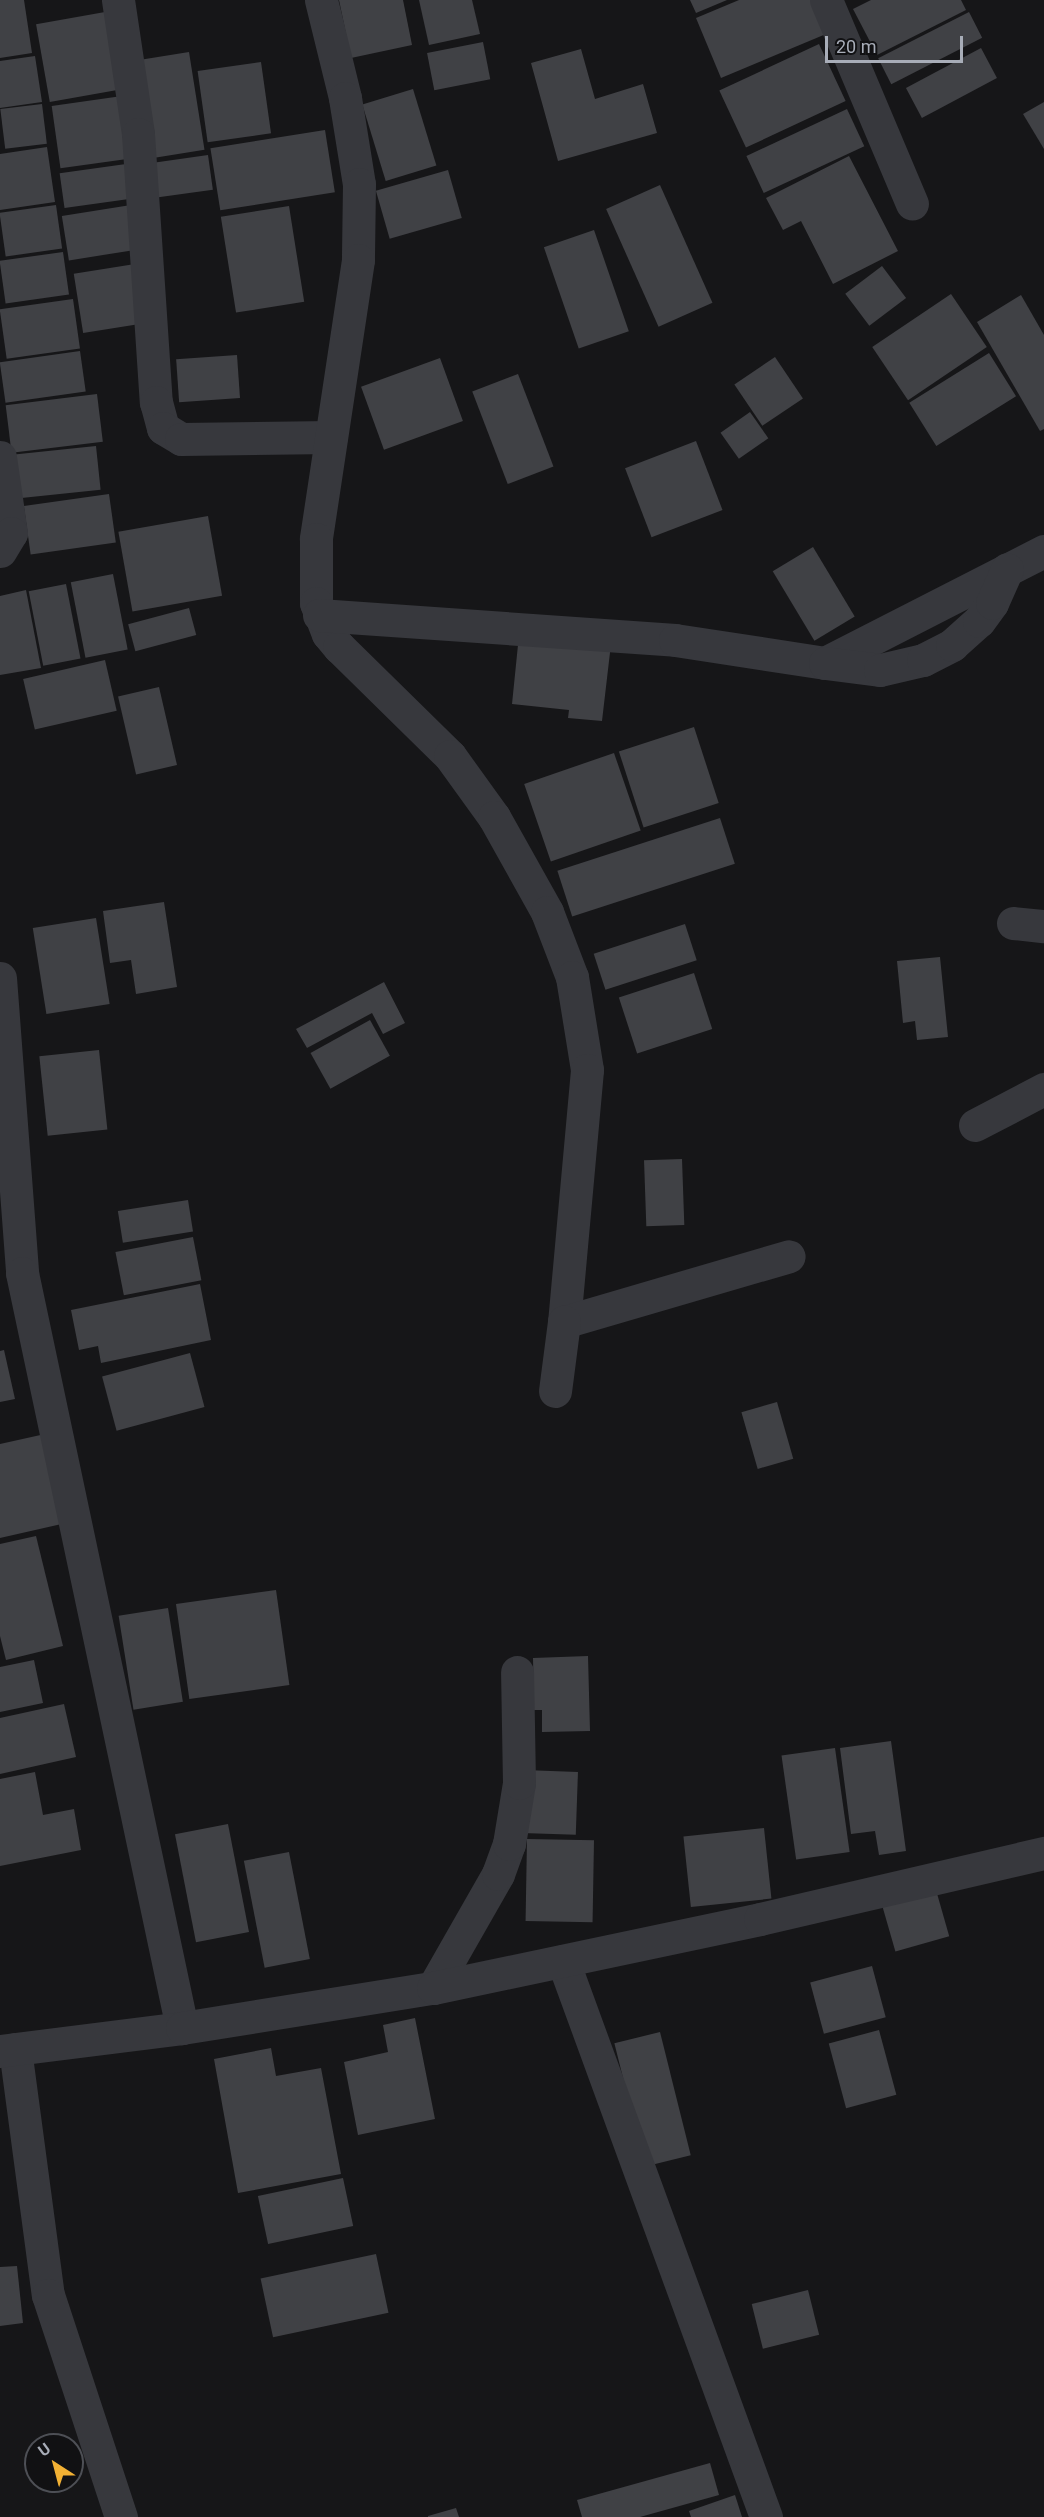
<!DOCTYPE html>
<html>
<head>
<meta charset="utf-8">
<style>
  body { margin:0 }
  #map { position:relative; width:1044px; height:2517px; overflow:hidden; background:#161618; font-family:Roboto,sans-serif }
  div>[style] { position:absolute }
  .building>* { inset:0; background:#404145; transform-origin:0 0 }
  .minor>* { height:33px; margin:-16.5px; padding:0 16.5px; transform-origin:16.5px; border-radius:16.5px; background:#37383d }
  span { translate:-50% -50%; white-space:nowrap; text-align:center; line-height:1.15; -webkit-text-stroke:4.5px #111113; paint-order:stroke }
  .north { position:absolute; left:24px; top:2433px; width:60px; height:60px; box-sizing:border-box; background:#111113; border:2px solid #4d4f55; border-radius:50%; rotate:324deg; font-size:16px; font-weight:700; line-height:24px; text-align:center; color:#a8adb8 }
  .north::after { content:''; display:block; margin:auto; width:21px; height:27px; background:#f2b134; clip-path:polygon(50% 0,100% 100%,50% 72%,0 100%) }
  .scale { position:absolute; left:825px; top:36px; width:138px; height:27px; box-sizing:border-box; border:3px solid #a8adb8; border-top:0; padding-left:8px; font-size:18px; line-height:21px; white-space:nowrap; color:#a8adb8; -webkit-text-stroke:4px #111113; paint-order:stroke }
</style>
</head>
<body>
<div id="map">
  <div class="building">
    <i style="clip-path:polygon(0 0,24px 0,32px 53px,0 58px)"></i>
    <i style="clip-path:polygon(339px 0,403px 0,412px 45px,351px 58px)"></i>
    <i style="clip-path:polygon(419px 0,472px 0,480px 34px,429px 45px)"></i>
    <i style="clip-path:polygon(690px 0,727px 0,696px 13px)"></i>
    <i style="clip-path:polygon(739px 0,812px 0,826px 34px,721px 78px,696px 18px)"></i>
    <i style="clip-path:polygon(871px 0,961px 0,966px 10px,877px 55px,853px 9px)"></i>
    <i style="left:105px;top:12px;width:79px;height:70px;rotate:80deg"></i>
    <i style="left:969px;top:12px;width:29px;height:102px;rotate:63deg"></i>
    <i style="left:483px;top:42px;width:38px;height:57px;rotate:79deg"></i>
    <i style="left:819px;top:44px;width:63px;height:110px;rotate:65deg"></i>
    <i style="left:981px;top:48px;width:34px;height:85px;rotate:62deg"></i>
    <i style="clip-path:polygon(581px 49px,595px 99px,643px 84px,657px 133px,558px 161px,531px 63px)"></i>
    <i style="left:189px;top:52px;width:99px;height:52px;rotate:81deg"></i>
    <i style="clip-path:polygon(35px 56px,42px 102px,0 108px,0 61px)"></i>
    <i style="left:261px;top:62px;width:72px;height:64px;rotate:82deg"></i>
    <i style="left:413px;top:89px;width:80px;height:53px;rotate:73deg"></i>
    <i style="left:122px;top:96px;width:63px;height:71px;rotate:82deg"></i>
    <i style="clip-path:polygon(1044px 102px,1044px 149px,1023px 114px)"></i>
    <i style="left:42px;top:104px;width:40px;height:42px;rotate:83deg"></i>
    <i style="left:847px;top:109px;width:41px;height:111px;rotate:65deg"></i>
    <i style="left:325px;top:130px;width:63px;height:116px;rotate:81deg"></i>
    <i style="clip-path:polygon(47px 147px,55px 202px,0 210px,0 154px)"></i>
    <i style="left:208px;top:155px;width:35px;height:55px;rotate:82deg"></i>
    <i style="clip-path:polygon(849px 156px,898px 251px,833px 284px,801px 221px,783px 230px,766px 198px)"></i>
    <i style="left:126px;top:164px;width:35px;height:67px;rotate:82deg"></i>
    <i style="left:448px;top:170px;width:50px;height:75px;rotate:74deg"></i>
    <i style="left:660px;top:185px;width:129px;height:59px;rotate:66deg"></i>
    <i style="left:56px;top:205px;width:44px;height:57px;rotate:82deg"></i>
    <i style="left:131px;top:205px;width:45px;height:70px;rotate:81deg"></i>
    <i style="left:289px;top:206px;width:97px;height:69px;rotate:81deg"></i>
    <i style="left:594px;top:230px;width:107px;height:53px;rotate:71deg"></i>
    <i style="left:63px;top:252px;width:43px;height:64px;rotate:82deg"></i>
    <i style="left:135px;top:264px;width:60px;height:62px;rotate:81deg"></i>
    <i style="left:882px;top:266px;width:40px;height:46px;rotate:53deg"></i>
    <i style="left:951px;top:294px;width:64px;height:95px;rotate:56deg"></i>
    <i style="clip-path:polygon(1021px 295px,1044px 335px,1044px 429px,1040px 431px,977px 322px)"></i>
    <i style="left:73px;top:299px;width:50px;height:74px;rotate:82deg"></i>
    <i style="left:80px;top:351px;width:41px;height:81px;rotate:82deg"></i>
    <i style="left:989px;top:353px;width:51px;height:94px;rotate:58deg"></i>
    <i style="left:237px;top:355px;width:43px;height:61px;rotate:86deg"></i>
    <i style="left:775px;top:357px;width:50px;height:49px;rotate:56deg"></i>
    <i style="left:440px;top:358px;width:67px;height:84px;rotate:70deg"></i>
    <i style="left:518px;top:374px;width:99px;height:49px;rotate:69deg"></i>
    <i style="left:97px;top:394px;width:48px;height:92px;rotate:83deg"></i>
    <i style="left:750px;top:412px;width:32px;height:36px;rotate:55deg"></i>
    <i style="left:696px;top:441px;width:74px;height:76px;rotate:69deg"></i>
    <i style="left:96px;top:446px;width:44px;height:82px;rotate:84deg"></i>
    <i style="left:109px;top:494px;width:49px;height:86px;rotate:82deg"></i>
    <i style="left:208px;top:516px;width:81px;height:91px;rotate:80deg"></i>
    <i style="left:813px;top:547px;width:81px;height:47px;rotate:59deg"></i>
    <i style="left:113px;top:574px;width:77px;height:43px;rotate:79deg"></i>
    <i style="left:66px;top:584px;width:76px;height:38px;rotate:79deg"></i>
    <i style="clip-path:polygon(26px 590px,41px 668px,0 675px,0 596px)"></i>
    <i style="left:189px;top:608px;width:28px;height:63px;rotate:75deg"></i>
    <i style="clip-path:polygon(519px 635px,611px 644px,602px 721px,568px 718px,569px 710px,512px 704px)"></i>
    <i style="left:105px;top:660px;width:52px;height:84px;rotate:77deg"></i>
    <i style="left:159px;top:687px;width:80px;height:42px;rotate:77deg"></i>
    <i style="left:694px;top:727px;width:80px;height:79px;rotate:72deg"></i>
    <i style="left:614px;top:753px;width:82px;height:95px;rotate:71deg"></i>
    <i style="left:720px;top:818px;width:48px;height:171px;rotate:72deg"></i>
    <i style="clip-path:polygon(164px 902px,177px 987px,136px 994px,131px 960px,110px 963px,103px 911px)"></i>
    <i style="left:96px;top:918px;width:87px;height:64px;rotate:81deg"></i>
    <i style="left:685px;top:924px;width:38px;height:96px;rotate:72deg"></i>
    <i style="clip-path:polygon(940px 957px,948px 1037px,917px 1040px,915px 1021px,903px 1023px,897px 961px)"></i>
    <i style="left:694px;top:973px;width:59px;height:79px;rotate:72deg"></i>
    <i style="clip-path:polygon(384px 982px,405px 1023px,383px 1034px,372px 1013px,307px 1048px,296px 1029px)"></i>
    <i style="left:370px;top:1020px;width:41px;height:68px;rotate:61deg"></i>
    <i style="left:99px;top:1050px;width:80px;height:60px;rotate:84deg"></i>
    <i style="left:682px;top:1159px;width:66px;height:38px;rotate:88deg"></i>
    <i style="left:188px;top:1200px;width:32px;height:71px;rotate:81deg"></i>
    <i style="left:193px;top:1237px;width:44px;height:79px;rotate:79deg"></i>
    <i style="clip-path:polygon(200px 1284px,211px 1340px,101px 1363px,98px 1346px,79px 1350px,71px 1310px)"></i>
    <i style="clip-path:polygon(4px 1350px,15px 1399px,0 1402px,0 1351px)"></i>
    <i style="left:190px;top:1353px;width:56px;height:91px;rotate:75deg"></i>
    <i style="left:777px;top:1402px;width:59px;height:37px;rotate:74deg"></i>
    <i style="clip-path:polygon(45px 1434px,66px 1523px,0 1538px,0 1444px)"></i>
    <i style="clip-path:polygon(36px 1536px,63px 1646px,6px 1660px,0 1636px,0 1544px)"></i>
    <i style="left:276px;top:1590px;width:96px;height:101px;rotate:82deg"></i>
    <i style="left:168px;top:1608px;width:95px;height:50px;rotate:81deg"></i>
    <i style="clip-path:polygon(588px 1656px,590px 1731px,542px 1732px,542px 1710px,534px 1710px,533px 1658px)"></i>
    <i style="clip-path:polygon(34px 1660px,43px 1703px,0 1712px,0 1667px)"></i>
    <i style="clip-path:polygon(64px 1704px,76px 1757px,0 1774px,0 1718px)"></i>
    <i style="clip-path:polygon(891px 1741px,906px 1851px,879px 1855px,875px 1831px,851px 1834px,840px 1748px)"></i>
    <i style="left:835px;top:1748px;width:105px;height:54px;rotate:82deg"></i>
    <i style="left:524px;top:1770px;width:54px;height:63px;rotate:2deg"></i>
    <i style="clip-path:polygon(35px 1772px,43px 1815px,74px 1809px,81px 1850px,0 1866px,0 1779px)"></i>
    <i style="left:228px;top:1824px;width:110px;height:54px;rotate:79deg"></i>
    <i style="left:764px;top:1828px;width:71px;height:81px;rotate:84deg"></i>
    <i style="left:527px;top:1839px;width:67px;height:82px;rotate:1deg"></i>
    <i style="left:289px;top:1852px;width:109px;height:46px;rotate:79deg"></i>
    <i style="left:936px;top:1890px;width:48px;height:56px;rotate:74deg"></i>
    <i style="left:872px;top:1966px;width:53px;height:64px;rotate:75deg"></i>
    <i style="clip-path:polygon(415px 2018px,435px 2119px,358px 2135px,344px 2062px,388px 2052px,383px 2025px)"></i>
    <i style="left:879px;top:2030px;width:67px;height:52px;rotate:75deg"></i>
    <i style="left:660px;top:2032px;width:127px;height:47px;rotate:76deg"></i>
    <i style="clip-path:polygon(271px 2048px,276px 2076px,321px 2068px,341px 2174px,238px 2193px,214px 2059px)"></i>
    <i style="left:343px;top:2178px;width:49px;height:87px;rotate:78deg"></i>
    <i style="left:376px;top:2254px;width:60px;height:118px;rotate:78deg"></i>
    <i style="clip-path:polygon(17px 2266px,23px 2323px,0 2326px,0 2267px)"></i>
    <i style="left:808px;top:2290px;width:46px;height:58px;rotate:76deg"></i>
    <i style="clip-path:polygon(710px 2463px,719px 2495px,640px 2517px,582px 2517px,577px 2500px)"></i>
    <i style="clip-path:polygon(735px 2495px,742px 2517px,691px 2517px,689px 2511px)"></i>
    <i style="clip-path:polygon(456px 2508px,459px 2517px,428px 2517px,428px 2516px)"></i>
  </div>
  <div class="minor">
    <i style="left:118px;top:0;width:135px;rotate:81.5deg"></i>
    <i style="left:138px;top:134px;width:269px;rotate:86.2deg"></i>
    <i style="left:156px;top:402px;width:27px;rotate:75deg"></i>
    <i style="left:163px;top:428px;width:21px;rotate:31deg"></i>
    <i style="left:181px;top:439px;width:150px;rotate:-0.8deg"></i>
    <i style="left:321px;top:0;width:101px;rotate:76.2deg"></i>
    <i style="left:345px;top:98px;width:87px;rotate:80.8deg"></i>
    <i style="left:359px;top:184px;width:76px;rotate:90.8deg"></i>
    <i style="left:358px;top:260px;width:282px;rotate:98.6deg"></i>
    <i style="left:316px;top:539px;width:64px;rotate:90deg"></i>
    <i style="left:316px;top:603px;width:33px;rotate:69deg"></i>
    <i style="left:328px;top:634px;width:17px;rotate:50deg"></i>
    <i style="left:339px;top:647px;width:156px;rotate:44.5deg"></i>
    <i style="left:450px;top:756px;width:75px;rotate:54.2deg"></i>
    <i style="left:494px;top:817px;width:109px;rotate:60.8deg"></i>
    <i style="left:547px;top:912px;width:70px;rotate:69deg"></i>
    <i style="left:572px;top:977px;width:94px;rotate:80.8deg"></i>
    <i style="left:587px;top:1070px;width:253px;rotate:95.2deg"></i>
    <i style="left:564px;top:1322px;width:234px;rotate:-16.3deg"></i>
    <i style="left:826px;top:0;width:221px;rotate:67.1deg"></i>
    <i style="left:0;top:457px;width:77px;rotate:81.8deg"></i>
    <i style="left:11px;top:533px;width:21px;rotate:121deg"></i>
    <i style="left:319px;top:615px;width:357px;rotate:4deg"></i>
    <i style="left:675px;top:640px;width:152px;rotate:8.7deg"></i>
    <i style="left:825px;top:663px;width:246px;rotate:-27.1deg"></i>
    <i style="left:825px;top:663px;width:55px;rotate:7.3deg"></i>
    <i style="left:880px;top:670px;width:44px;rotate:-13.1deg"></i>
    <i style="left:923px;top:660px;width:33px;rotate:-27deg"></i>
    <i style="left:952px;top:645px;width:36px;rotate:-42deg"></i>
    <i style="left:979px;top:621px;width:22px;rotate:-54deg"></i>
    <i style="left:992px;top:603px;width:37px;rotate:-66deg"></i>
    <i style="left:1013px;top:923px;width:31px;rotate:6deg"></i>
    <i style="left:0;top:978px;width:296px;rotate:85.7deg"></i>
    <i style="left:22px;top:1273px;width:772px;rotate:78.03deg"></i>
    <i style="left:975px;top:1125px;width:78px;rotate:-27.6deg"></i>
    <i style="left:555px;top:1391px;width:70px;rotate:-82.6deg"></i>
    <i style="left:563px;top:1961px;width:592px;rotate:69.94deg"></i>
    <i style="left:433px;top:1988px;width:131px;rotate:-60.3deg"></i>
    <i style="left:498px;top:1874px;width:32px;rotate:-70deg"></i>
    <i style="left:509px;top:1844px;width:62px;rotate:-80.7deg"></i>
    <i style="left:519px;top:1783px;width:111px;rotate:-91deg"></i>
    <i style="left:15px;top:2049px;width:248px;rotate:82.4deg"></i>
    <i style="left:48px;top:2295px;width:234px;rotate:71.8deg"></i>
    <i style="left:0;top:2051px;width:183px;rotate:-7.2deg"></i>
    <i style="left:182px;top:2028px;width:254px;rotate:-9.1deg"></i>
    <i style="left:433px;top:1988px;width:334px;rotate:-11.9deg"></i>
    <i style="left:760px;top:1919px;width:292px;rotate:-13.1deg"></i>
  </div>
  <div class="north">U</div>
  <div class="scale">20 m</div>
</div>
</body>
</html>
